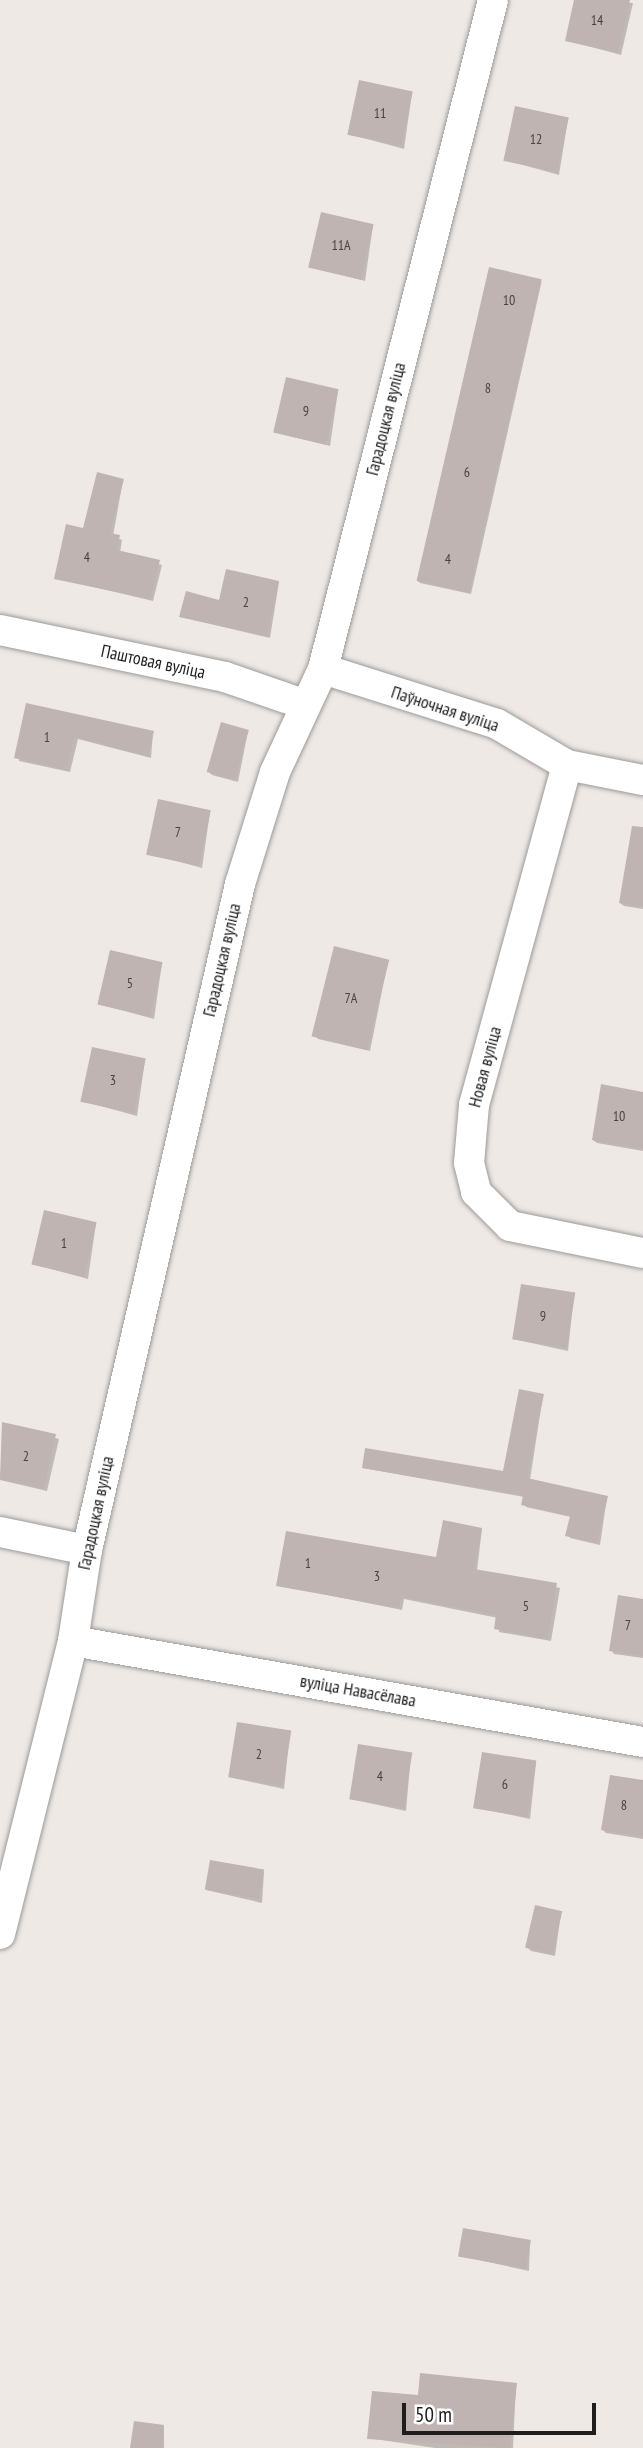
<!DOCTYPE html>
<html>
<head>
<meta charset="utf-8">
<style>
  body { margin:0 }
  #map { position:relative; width:643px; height:2448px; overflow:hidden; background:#efe9e5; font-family:"PT Sans Narrow",sans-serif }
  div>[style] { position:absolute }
  .shadow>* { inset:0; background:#0003 }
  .building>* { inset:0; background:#bfb4b2; transform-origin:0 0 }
  .roads { filter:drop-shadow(0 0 2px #9b9b9b) drop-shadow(0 0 2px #9b9b9b) }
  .minor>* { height:30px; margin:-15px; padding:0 15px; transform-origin:15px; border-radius:15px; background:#fff }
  span { translate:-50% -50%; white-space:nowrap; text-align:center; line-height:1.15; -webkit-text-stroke:5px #fff; paint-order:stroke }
  .number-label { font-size:14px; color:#464443 }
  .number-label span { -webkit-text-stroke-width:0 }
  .street-label { font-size:18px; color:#1e1e1e }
  .scale { position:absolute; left:402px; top:2403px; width:194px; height:32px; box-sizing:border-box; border:4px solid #1e1e1e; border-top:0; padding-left:9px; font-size:21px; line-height:24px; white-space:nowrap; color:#1e1e1e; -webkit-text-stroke:5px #fff; paint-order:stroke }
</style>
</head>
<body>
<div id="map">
  <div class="shadow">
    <i style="clip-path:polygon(576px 0,633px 3px,621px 55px,566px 40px)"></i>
    <i style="clip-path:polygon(412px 93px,404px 149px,349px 134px)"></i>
    <i style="clip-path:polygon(568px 119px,559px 175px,505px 160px)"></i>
    <i style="clip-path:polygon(373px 225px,365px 281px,310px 266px)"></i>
    <i style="clip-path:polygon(542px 280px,471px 594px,420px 583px,417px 580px)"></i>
    <i style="clip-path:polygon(338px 391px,330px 446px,275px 432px)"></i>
    <i style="clip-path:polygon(123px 480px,113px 536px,122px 540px,120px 553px,162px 565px,153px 601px,56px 578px)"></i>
    <i style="clip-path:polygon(279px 582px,270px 638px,181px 617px,220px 602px)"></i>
    <i style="clip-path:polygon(27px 705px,153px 733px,151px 758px,78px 739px,70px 772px,19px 761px)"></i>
    <i style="clip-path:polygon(248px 731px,238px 782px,212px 775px,208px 771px)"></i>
    <i style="clip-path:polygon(210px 812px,202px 868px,147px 853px)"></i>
    <i style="clip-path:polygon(643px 852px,643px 909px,624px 906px,620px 903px)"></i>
    <i style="clip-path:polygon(388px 961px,370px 1051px,318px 1039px,314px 1035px)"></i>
    <i style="clip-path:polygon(162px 963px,154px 1019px,99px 1004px)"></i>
    <i style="clip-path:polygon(145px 1060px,137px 1116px,82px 1101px)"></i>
    <i style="clip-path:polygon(643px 1093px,643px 1151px,597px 1143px,593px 1140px)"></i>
    <i style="clip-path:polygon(96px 1223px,88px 1279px,33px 1264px)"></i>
    <i style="clip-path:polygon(574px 1294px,568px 1351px,513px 1339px)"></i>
    <i style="clip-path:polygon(543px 1395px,530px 1480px,607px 1497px,600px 1545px,570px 1538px,571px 1517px,526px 1507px,524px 1497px,363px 1468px,504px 1473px)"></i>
    <i style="clip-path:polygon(4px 1424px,59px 1439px,47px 1491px,0 1480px)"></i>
    <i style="clip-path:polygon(482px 1529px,477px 1571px,560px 1588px,551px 1641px,499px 1632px,498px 1618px,404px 1599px,402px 1610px,278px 1585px,437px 1559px)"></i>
    <i style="clip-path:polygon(643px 1601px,643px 1658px,614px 1654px,611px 1650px)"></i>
    <i style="clip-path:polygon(290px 1732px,284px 1789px,229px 1777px)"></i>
    <i style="clip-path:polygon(411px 1754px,406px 1811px,350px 1799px)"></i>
    <i style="clip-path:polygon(536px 1763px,530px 1819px,475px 1807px)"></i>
    <i style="clip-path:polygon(643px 1782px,643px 1839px,606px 1833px,603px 1830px)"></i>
    <i style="clip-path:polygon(264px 1872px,262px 1903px,206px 1890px)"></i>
    <i style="clip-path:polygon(561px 1913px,555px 1956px,531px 1951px,527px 1947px)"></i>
    <i style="clip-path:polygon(530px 2242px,529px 2271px,460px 2256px)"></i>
    <i style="clip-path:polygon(516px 2384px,513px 2448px,435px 2448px,368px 2438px,419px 2397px)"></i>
    <i style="clip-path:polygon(164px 2427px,164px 2448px,131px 2448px)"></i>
  </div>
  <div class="building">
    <i style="clip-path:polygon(574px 0,630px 0,618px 53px,565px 41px)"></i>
    <i style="left:359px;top:80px;width:55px;height:56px;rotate:12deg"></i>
    <i style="left:515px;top:106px;width:55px;height:56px;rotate:12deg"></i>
    <i style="left:321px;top:212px;width:54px;height:57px;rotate:13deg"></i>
    <i style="left:489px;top:267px;width:54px;height:322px;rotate:13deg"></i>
    <i style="left:286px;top:377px;width:54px;height:57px;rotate:13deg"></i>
    <i style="clip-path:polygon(97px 472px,124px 479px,110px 533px,120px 535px,117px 550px,160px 560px,150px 599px,54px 579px,66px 524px,83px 528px)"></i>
    <i style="clip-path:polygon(226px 569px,279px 581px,267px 636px,179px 617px,186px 591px,219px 600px)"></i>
    <i style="clip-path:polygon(26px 703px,154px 731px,148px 756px,74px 737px,67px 770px,14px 758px)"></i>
    <i style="left:221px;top:722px;width:29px;height:52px;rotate:16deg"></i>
    <i style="left:158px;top:799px;width:54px;height:57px;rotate:12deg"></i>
    <i style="clip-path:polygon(632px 826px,643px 827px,643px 907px,619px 903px)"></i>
    <i style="left:334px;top:946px;width:57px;height:93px;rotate:14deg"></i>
    <i style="left:110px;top:950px;width:54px;height:56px;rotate:13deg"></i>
    <i style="left:92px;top:1047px;width:55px;height:56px;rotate:12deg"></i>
    <i style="clip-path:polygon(601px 1084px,643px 1092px,643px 1149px,592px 1140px)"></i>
    <i style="left:44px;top:1210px;width:54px;height:56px;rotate:13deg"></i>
    <i style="left:521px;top:1284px;width:55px;height:56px;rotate:9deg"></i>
    <i style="clip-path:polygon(519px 1389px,544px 1394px,527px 1478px,608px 1496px,597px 1543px,565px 1536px,570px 1516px,521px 1505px,523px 1495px,362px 1468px,365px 1448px,503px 1471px)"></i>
    <i style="clip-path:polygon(2px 1422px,56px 1434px,44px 1489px,0 1479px)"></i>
    <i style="clip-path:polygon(443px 1520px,482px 1528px,474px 1569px,557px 1583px,548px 1639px,494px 1629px,496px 1615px,401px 1597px,399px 1608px,276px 1586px,286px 1531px,436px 1557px)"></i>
    <i style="clip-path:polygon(618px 1595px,643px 1599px,643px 1656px,609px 1651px)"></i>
    <i style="left:237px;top:1722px;width:55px;height:56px;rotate:9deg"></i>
    <i style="left:358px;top:1744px;width:55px;height:56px;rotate:9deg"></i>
    <i style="left:482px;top:1752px;width:55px;height:57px;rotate:9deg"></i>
    <i style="clip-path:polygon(610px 1775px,643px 1780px,643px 1837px,601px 1830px)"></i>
    <i style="left:210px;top:1860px;width:55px;height:30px;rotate:10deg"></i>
    <i style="left:535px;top:1905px;width:28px;height:44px;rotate:13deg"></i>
    <i style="left:463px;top:2228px;width:69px;height:29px;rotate:10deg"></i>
    <i style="clip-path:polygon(420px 2373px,517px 2383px,510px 2448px,367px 2439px,372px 2391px,418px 2395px)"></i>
    <i style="clip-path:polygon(134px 2421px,164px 2425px,161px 2448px,130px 2448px)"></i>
  </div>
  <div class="roads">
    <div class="minor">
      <i style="left:0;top:630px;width:230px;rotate:11.8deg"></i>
      <i style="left:225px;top:677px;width:83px;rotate:19.1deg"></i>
      <i style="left:323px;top:669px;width:182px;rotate:17.5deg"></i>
      <i style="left:497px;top:724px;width:81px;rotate:30.4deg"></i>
      <i style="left:567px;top:765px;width:77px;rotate:11.2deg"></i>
      <i style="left:567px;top:765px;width:352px;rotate:105.3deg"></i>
      <i style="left:474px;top:1105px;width:58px;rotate:94.9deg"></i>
      <i style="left:469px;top:1163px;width:30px;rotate:76deg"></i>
      <i style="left:476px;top:1192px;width:48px;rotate:45deg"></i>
      <i style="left:510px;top:1226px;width:136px;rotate:11.5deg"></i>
      <i style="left:0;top:1532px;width:89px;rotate:11.7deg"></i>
      <i style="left:73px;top:1641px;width:579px;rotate:10.05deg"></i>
      <i style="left:0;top:1934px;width:302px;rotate:-76deg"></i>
      <i style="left:73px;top:1641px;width:92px;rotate:-81.3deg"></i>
      <i style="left:87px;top:1550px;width:683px;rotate:-77.06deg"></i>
      <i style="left:240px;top:884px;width:117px;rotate:-72.6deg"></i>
      <i style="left:275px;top:772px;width:114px;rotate:-65deg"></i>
      <i style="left:323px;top:669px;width:690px;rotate:-75.74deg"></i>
    </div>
  </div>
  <div class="number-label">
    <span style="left:597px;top:20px">14</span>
    <span style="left:380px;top:113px">11</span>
    <span style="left:536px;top:139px">12</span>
    <span style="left:341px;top:245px">11А</span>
    <span style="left:509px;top:300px">10</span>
    <span style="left:488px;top:388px">8</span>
    <span style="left:306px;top:411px">9</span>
    <span style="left:467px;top:472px">6</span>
    <span style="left:87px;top:557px">4</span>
    <span style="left:448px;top:559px">4</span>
    <span style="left:246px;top:602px">2</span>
    <span style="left:47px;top:737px">1</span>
    <span style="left:178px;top:832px">7</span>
    <span style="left:130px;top:983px">5</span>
    <span style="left:351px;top:998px">7А</span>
    <span style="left:113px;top:1080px">3</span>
    <span style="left:619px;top:1116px">10</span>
    <span style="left:64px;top:1243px">1</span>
    <span style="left:543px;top:1316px">9</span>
    <span style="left:26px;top:1456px">2</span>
    <span style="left:308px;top:1563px">1</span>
    <span style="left:377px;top:1576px">3</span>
    <span style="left:526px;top:1606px">5</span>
    <span style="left:628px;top:1625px">7</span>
    <span style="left:259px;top:1754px">2</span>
    <span style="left:380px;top:1776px">4</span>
    <span style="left:505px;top:1784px">6</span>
    <span style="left:624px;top:1805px">8</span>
  </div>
  <div class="street-label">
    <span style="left:386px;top:419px;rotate:-76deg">Гарадоцкая вуліца</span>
    <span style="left:153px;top:662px;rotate:12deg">Паштовая вуліца</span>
    <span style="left:445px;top:709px;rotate:18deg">Паўночная вуліца</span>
    <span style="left:222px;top:960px;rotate:-77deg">Гарадоцкая вуліца</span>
    <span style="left:485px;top:1067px;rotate:-75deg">Новая вуліца</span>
    <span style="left:96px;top:1513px;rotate:-78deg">Гарадоцкая вуліца</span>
    <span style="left:358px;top:1691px;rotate:10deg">вуліца Навасёлава</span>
  </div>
  <div class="scale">50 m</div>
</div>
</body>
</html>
